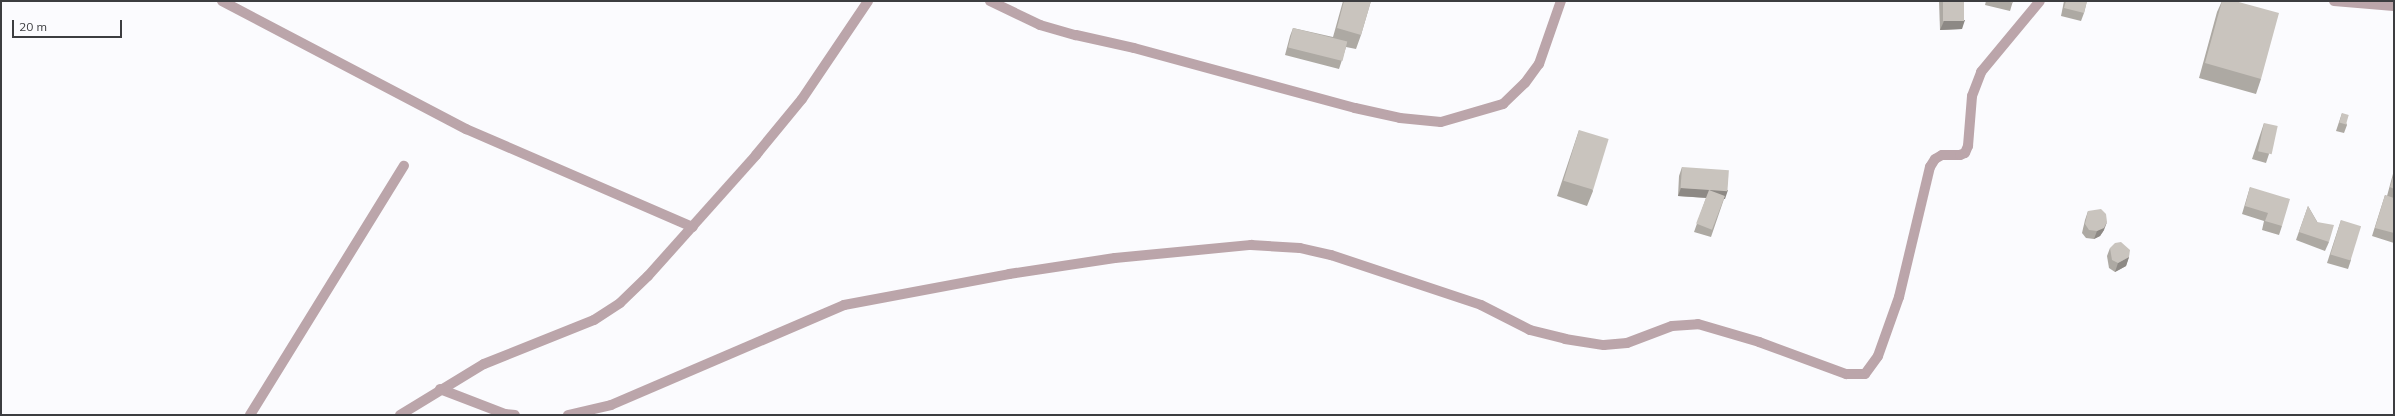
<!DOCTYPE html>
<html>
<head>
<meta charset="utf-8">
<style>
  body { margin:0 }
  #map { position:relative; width:2395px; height:416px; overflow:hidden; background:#fbfbfe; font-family:Mulish,sans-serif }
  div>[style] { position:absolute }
  .minor>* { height:10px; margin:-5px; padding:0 5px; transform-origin:5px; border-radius:5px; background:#bba5aa }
  .wall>* { inset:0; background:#ada9a3 }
  .shaded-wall>* { inset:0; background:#8d8985 }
  .building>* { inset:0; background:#c9c4be; transform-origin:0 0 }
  span { translate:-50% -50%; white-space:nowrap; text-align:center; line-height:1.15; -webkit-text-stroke:4px #fbfbfe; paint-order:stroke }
  .frame { position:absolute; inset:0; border:2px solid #3c3d40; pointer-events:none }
  .scale { position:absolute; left:12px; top:20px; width:110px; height:18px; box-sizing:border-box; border:2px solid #3c3d40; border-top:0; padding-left:5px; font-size:12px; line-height:14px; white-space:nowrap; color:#3c3d40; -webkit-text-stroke:3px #fbfbfe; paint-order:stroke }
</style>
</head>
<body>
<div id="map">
  <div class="minor">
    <i style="left:222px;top:1px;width:276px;rotate:27.7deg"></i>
    <i style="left:466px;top:129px;width:247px;rotate:23.4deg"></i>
    <i style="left:990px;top:1px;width:55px;rotate:25.6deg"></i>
    <i style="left:1040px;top:25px;width:37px;rotate:16deg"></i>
    <i style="left:1076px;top:35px;width:59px;rotate:12.6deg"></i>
    <i style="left:1134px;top:48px;width:229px;rotate:15.2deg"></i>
    <i style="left:1355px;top:108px;width:46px;rotate:12.5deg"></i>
    <i style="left:1400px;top:118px;width:41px;rotate:5.6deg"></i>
    <i style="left:1441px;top:122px;width:65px;rotate:-16.2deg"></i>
    <i style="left:1503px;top:104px;width:30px;rotate:-44deg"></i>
    <i style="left:1525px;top:83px;width:24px;rotate:-54deg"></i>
    <i style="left:1539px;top:64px;width:67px;rotate:-70.8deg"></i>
    <i style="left:2334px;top:1px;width:60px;rotate:4.8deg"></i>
    <i style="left:440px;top:389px;width:70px;rotate:21deg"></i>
    <i style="left:505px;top:414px;width:10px;rotate:6deg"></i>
    <i style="left:250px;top:415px;width:293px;rotate:-58.3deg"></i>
    <i style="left:400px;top:415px;width:98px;rotate:-31.3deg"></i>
    <i style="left:484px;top:364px;width:118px;rotate:-21.8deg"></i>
    <i style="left:594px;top:320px;width:31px;rotate:-33deg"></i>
    <i style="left:620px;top:303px;width:39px;rotate:-44deg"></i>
    <i style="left:648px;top:276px;width:162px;rotate:-48.2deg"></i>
    <i style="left:756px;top:155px;width:72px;rotate:-50.6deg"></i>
    <i style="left:802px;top:99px;width:118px;rotate:-56deg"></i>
    <i style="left:568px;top:415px;width:44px;rotate:-13.1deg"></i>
    <i style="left:611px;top:405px;width:254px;rotate:-23.2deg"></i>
    <i style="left:844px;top:305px;width:168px;rotate:-10.6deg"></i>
    <i style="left:1009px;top:274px;width:107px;rotate:-8.6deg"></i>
    <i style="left:1115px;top:258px;width:137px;rotate:-5.5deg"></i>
    <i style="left:1251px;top:245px;width:49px;rotate:3.5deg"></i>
    <i style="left:1300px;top:248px;width:32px;rotate:13deg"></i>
    <i style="left:1331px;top:255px;width:158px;rotate:18.4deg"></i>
    <i style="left:1481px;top:305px;width:55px;rotate:27deg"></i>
    <i style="left:1530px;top:330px;width:36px;rotate:14deg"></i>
    <i style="left:1565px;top:339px;width:39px;rotate:9deg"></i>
    <i style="left:1604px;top:345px;width:23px;rotate:-5deg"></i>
    <i style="left:1627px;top:343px;width:48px;rotate:-20.7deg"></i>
    <i style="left:1672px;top:326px;width:26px;rotate:-4deg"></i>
    <i style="left:1698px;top:324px;width:64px;rotate:16.4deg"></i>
    <i style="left:1759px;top:342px;width:93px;rotate:20.2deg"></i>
    <i style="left:1846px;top:374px;width:19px"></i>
    <i style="left:1865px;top:374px;width:22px;rotate:-54deg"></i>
    <i style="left:1878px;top:356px;width:63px;rotate:-70.4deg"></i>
    <i style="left:1899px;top:297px;width:134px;rotate:-76.6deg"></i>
    <i style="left:1930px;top:167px;width:9px;rotate:-58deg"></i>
    <i style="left:1935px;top:159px;width:8px;rotate:-30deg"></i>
    <i style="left:1942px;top:155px;width:18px"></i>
    <i style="left:1960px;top:155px;width:5px;rotate:-22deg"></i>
    <i style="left:1965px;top:153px;width:8px;rotate:-67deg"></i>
    <i style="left:1968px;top:146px;width:50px;rotate:-85.4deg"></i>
    <i style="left:1972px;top:96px;width:26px;rotate:-69deg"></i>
    <i style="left:1981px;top:72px;width:92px;rotate:-50.3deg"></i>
  </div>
  <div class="wall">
    <i style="clip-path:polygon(1343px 1px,1371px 1px,1361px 35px,1356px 49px,1346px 47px,1342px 60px,1339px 69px,1285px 55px,1290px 36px,1293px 28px,1333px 37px)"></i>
    <i style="clip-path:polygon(1939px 1px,1964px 1px,1962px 29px,1940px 30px)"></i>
    <i style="clip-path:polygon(1986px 1px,2013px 1px,2010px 11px,1985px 5px)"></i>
    <i style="clip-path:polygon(2064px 1px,2087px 1px,2084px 13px,2081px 21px,2061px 16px)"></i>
    <i style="clip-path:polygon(2222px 1px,2261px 79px,2256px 94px,2199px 78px,2217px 12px)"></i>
    <i style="clip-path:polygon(2342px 113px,2347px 125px,2344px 133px,2336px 131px)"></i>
    <i style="clip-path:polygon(2264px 123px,2269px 154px,2266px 163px,2252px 159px)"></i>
    <i style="clip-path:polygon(1579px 130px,1593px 191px,1587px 206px,1557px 196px)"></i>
    <i style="clip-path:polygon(1682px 167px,1725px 199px,1724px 199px,1711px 237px,1694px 232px,1706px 198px,1678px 196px,1679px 176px)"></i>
    <i style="clip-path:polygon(2394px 170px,2394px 243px,2372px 236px,2385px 195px,2387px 196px)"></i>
    <i style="clip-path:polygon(2250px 187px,2282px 226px,2279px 235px,2262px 230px,2264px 221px,2242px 214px)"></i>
    <i style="clip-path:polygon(2308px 206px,2329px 242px,2325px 251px,2296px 240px)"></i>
    <i style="clip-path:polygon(2088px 211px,2104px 230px,2100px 236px,2094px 239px,2086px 238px,2082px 233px,2085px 220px)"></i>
    <i style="clip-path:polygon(2341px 220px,2351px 260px,2348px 269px,2327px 263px)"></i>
    <i style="clip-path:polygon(2110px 248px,2129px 257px,2126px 266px,2115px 272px,2109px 268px,2107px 256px)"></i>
  </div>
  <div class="shaded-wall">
    <i style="clip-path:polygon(1965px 20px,1962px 29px,1940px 30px,1944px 21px)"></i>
    <i style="clip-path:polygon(1681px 188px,1728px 190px,1725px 199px,1678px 196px)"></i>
    <i style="clip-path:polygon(2107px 222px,2104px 230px,2100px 236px,2094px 239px,2097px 231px)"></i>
    <i style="clip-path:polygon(2129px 257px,2126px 266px,2115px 272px,2118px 263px)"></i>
  </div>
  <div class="building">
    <i style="clip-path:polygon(1344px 1px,1371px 1px,1361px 35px,1337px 28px)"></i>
    <i style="left:1943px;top:1px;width:21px;height:20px"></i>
    <i style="clip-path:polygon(2006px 1px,2013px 1px,2013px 3px)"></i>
    <i style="clip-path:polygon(2066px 1px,2087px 1px,2084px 13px,2064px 8px)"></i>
    <i style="clip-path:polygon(2222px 1px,2235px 1px,2279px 13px,2261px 79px,2205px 63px)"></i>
    <i style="left:1293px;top:28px;width:56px;height:20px;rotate:14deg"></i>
    <i style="left:2342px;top:113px;width:7px;height:10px;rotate:16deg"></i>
    <i style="left:2264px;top:123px;width:14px;height:29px;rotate:12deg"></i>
    <i style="left:1579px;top:130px;width:31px;height:53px;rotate:17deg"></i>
    <i style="left:1682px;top:167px;width:47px;height:21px;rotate:4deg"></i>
    <i style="clip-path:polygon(2394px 174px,2394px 189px,2390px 187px)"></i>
    <i style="clip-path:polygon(2250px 187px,2290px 199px,2282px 226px,2265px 221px,2268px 213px,2245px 206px)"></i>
    <i style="left:1709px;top:190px;width:17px;height:36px;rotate:21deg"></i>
    <i style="clip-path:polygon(2385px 195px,2394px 198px,2394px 233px,2375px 228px)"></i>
    <i style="clip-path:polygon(2308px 206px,2317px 222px,2334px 225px,2329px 242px,2299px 232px)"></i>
    <i style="clip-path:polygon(2101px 209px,2106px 214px,2107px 222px,2104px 228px,2097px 231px,2089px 230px,2085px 224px,2088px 211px)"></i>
    <i style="left:2341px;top:220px;width:21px;height:36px;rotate:17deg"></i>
    <i style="clip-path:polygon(2121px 242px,2130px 250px,2129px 257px,2118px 263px,2112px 260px,2110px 248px,2115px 243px)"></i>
  </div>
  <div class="frame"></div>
  <div class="scale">20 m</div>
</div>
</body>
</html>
